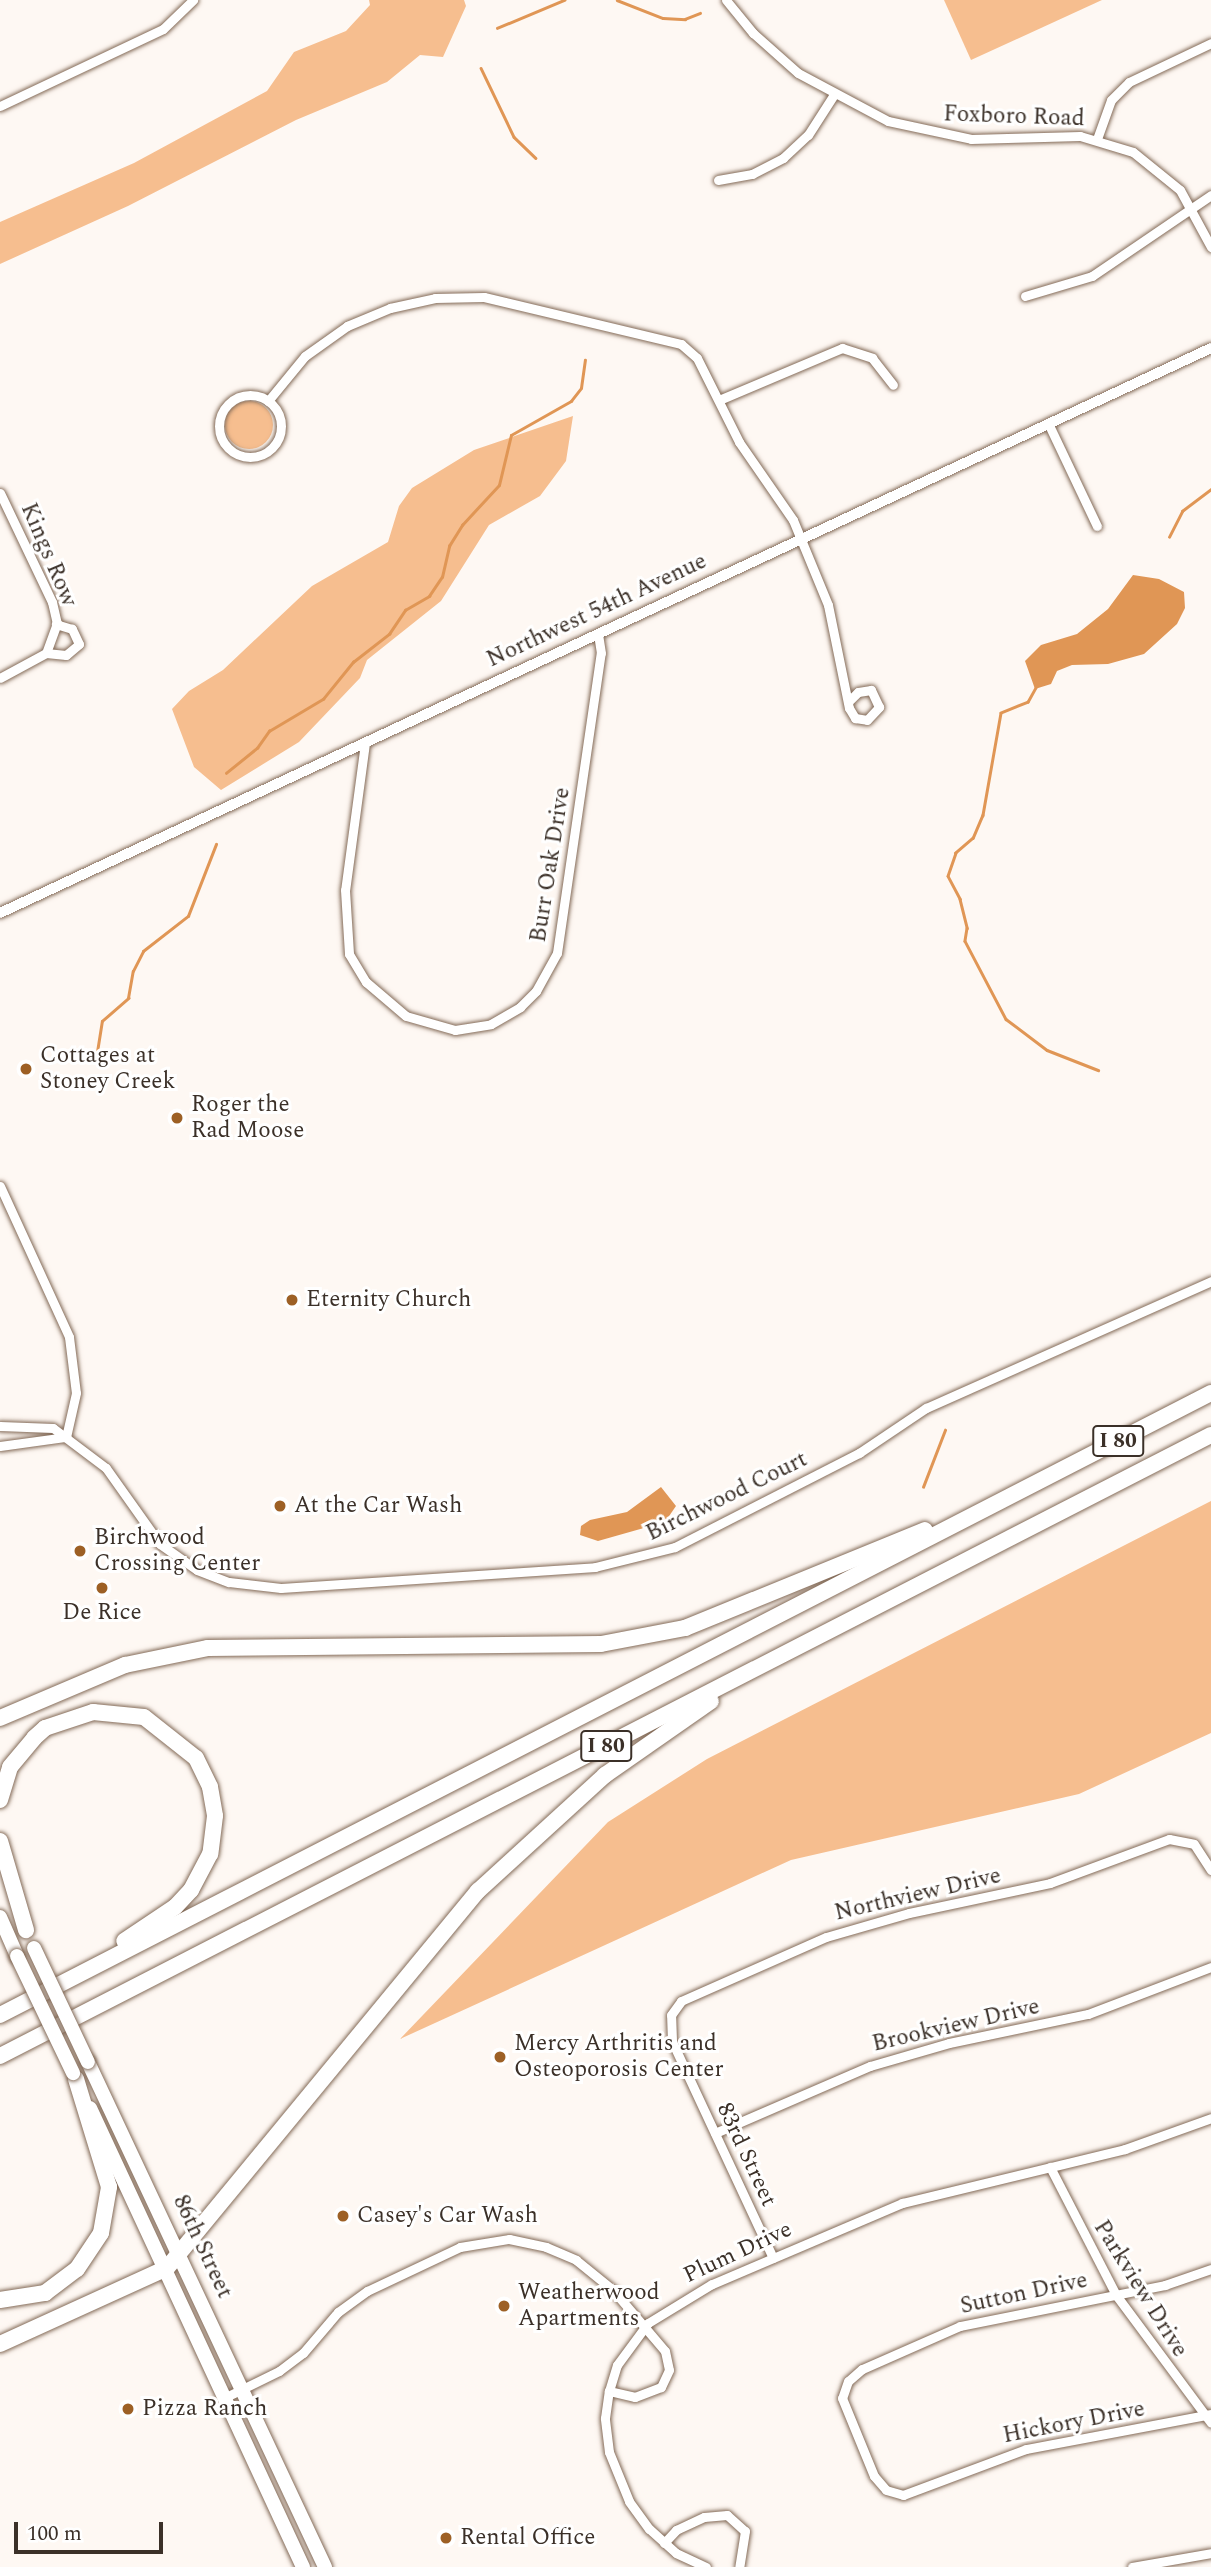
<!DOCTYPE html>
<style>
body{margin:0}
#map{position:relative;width:1211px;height:2567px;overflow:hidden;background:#fef8f3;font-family:Spectral,serif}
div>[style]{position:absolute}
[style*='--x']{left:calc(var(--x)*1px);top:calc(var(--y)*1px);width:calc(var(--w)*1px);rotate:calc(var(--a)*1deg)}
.green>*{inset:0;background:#f6be8f}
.round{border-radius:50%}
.water>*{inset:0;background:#e09655}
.stream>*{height:2.5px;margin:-1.25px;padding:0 1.25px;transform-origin:1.25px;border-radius:1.25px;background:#e09655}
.roads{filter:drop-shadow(0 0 2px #836a57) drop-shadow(0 0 2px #836a57)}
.minor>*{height:9px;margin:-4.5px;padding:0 4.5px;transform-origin:4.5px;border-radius:4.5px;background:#fff}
.minor>.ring{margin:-4.5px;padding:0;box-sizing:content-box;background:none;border:9px solid #fff;border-radius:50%}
.tertiary>*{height:10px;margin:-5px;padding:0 5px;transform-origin:5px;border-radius:5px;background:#fff}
.primary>*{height:14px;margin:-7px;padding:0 7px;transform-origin:7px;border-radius:7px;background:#fff}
.motorway>*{height:16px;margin:-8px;padding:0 8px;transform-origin:8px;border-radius:8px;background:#fff}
.bridges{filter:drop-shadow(0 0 2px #836a57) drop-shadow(0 0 2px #836a57)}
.primary-bridge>*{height:14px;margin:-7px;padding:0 7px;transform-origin:7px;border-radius:7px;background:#fff}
.dots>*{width:19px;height:19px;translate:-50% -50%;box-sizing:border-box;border:4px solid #fff;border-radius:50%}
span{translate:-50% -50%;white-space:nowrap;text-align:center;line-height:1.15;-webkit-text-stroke:6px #fff;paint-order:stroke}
.shield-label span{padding:2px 5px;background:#fff;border:2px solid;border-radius:5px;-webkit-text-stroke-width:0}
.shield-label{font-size:21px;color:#3b3028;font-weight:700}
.street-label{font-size:23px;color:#3b3028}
.poi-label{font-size:23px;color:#3b3028}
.left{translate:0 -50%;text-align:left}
.scale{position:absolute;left:14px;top:2522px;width:149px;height:32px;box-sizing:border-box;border:4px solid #3b3028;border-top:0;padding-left:9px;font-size:21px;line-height:24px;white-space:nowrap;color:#3b3028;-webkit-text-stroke:5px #fff;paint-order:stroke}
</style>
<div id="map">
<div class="green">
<div style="clip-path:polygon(369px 0,464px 0,466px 6px,443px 57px,420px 55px,387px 82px,296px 120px,128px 206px,0 264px,0 222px,134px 163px,267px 91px,294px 52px,346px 31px,370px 5px)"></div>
<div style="clip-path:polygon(944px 0,1102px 0,971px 60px)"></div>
<div class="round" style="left:225px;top:401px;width:48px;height:48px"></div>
<div style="clip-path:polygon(573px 416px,566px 461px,540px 496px,489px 525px,441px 601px,367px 660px,360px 678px,299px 742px,221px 790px,194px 767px,172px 709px,189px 691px,223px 670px,312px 586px,388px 542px,399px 506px,412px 488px,474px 450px)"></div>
<div style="clip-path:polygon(1211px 1501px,1211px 1733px,1079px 1794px,791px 1860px,400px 2039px,608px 1822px,707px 1759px)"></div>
</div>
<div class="water">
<div style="clip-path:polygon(1133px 575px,1159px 579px,1184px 592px,1185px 608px,1177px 624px,1144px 654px,1108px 664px,1072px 665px,1057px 671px,1051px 684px,1035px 689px,1025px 661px,1041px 645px,1077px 634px,1108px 609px)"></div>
<div style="clip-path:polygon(661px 1487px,676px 1506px,665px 1522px,598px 1541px,580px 1535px,581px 1526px,590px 1520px,627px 1512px)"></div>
</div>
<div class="stream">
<div style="--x:617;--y:0;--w:49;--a:21.4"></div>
<div style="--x:663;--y:18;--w:22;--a:3"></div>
<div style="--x:685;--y:19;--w:16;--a:-22"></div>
<div style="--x:497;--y:28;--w:73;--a:-22.7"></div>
<div style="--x:481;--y:68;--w:76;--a:64.4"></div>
<div style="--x:514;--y:137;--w:30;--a:44"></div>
<div style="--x:1169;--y:537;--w:29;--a:-63"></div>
<div style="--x:1182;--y:511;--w:36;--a:-37"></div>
<div style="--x:1037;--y:686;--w:18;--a:119"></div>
<div style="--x:1028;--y:702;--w:29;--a:158"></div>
<div style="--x:1001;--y:713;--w:104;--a:100"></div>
<div style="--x:983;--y:815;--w:25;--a:113"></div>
<div style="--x:973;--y:838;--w:23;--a:139"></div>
<div style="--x:956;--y:853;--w:24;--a:109"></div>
<div style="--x:948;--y:876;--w:26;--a:62"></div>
<div style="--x:960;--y:899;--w:30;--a:76"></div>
<div style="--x:967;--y:928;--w:13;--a:99"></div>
<div style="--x:965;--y:941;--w:88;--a:62.3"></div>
<div style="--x:1006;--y:1019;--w:51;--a:37.1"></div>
<div style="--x:1047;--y:1050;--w:55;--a:21.4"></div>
<div style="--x:226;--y:773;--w:40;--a:-39"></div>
<div style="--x:257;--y:748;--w:21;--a:-55"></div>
<div style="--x:269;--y:731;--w:63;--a:-30.7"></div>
<div style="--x:323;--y:699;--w:48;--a:-51"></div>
<div style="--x:353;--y:662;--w:46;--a:-37.9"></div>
<div style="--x:389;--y:634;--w:29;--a:-56"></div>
<div style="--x:405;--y:610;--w:28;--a:-30"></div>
<div style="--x:429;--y:596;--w:23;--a:-56"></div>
<div style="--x:442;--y:577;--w:32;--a:-77"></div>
<div style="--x:449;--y:546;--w:25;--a:-58"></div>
<div style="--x:462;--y:525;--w:54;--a:-47.2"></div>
<div style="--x:499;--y:485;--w:51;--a:-76.5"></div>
<div style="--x:511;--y:435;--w:69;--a:-29.5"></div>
<div style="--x:571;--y:401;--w:16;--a:-52"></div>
<div style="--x:581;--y:388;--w:28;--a:-82"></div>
<div style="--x:97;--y:1052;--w:31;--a:-81"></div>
<div style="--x:102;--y:1021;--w:35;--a:-41"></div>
<div style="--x:128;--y:998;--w:27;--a:-80"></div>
<div style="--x:133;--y:971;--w:22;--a:-63"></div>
<div style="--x:143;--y:951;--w:57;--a:-37.9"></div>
<div style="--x:188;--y:916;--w:77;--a:-68.7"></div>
<div style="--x:923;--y:1487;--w:61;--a:-68.9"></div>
</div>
<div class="roads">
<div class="minor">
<div style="--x:726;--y:0;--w:43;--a:50.7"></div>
<div style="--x:753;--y:33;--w:60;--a:41.6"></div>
<div style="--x:798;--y:73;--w:102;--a:28.1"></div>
<div style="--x:888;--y:121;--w:85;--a:12.2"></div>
<div style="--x:971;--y:139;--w:109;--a:-1.6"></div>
<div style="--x:1080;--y:136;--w:55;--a:16.8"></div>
<div style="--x:1133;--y:152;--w:60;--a:39"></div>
<div style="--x:1180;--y:190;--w:65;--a:61.5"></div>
<div style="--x:0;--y:106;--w:180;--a:-25.3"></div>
<div style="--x:163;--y:29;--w:42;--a:-44"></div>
<div style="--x:1097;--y:139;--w:41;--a:-70.3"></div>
<div style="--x:1111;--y:100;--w:25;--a:-45"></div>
<div style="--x:1129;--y:82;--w:91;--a:-25.4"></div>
<div style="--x:718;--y:180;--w:35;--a:-10"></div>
<div style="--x:752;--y:174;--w:35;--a:-27"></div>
<div style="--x:783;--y:158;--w:34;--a:-43"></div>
<div style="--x:808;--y:135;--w:46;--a:-57.3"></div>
<div style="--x:1025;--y:296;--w:70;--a:-16.6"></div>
<div style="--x:1092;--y:276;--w:144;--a:-34.2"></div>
<div class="ring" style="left:219px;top:395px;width:53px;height:53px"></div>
<div style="--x:719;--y:400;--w:134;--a:-22.9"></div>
<div style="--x:842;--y:348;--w:32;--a:18"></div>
<div style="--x:872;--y:358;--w:34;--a:52"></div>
<div style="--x:268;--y:401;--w:58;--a:-50.6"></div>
<div style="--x:305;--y:356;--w:52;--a:-35.5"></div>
<div style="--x:347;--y:326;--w:47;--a:-22.7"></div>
<div style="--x:390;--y:308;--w:46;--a:-12.5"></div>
<div style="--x:435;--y:298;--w:49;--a:-1.2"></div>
<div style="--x:484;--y:297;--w:203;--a:13.4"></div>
<div style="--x:681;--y:344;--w:21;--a:41"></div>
<div style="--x:697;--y:358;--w:94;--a:63.4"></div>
<div style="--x:739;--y:442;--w:95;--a:55.3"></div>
<div style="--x:793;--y:520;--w:92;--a:67.6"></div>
<div style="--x:828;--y:605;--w:105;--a:78.5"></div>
<div style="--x:849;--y:708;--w:12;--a:59"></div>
<div style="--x:855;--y:718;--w:12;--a:9"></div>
<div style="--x:867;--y:720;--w:18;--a:-47"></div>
<div style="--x:879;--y:707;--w:19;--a:-115"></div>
<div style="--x:871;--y:690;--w:13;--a:171"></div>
<div style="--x:858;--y:692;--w:14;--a:135"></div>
<div style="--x:1048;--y:423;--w:114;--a:64.6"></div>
<div style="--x:0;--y:493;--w:121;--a:64.5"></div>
<div style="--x:52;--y:602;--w:22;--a:77"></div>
<div style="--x:57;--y:623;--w:32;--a:110"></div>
<div style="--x:46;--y:653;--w:52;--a:151.5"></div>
<div style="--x:46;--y:653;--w:20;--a:6"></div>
<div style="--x:66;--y:655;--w:17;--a:-40"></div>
<div style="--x:79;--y:644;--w:17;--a:-115"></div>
<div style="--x:72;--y:629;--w:17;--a:-163"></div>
<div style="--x:365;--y:743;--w:148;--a:97.7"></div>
<div style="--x:345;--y:890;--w:64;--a:86.4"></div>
<div style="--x:349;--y:954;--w:33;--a:59"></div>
<div style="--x:366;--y:982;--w:52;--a:40.4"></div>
<div style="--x:406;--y:1016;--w:51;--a:15.9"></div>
<div style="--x:455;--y:1030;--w:36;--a:-9"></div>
<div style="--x:491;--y:1024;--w:34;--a:-30"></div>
<div style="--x:520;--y:1007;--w:23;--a:-45"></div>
<div style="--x:536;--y:991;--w:43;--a:-61.1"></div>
<div style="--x:557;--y:953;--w:303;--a:-81.7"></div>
<div style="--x:601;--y:653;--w:20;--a:-99"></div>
<div style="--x:0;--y:1186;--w:166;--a:65.4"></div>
<div style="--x:69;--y:1337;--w:56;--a:82.9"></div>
<div style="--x:76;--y:1393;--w:45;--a:102.8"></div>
<div style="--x:0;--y:1426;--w:53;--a:2.2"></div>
<div style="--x:53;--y:1428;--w:66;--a:37"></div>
<div style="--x:106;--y:1468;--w:93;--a:54.6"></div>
<div style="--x:160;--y:1544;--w:45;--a:35.1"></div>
<div style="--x:197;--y:1570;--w:34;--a:21"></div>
<div style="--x:229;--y:1582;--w:52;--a:6.6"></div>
<div style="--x:281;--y:1588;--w:315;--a:-3.8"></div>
<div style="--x:595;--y:1567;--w:82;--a:-14"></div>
<div style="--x:675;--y:1547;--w:207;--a:-27.1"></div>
<div style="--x:859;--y:1453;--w:81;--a:-33.9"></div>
<div style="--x:926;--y:1408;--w:312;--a:-24"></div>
<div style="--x:0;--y:1446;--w:67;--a:-7.8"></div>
<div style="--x:715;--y:2133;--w:169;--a:-23.4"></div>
<div style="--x:870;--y:2066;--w:82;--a:-16.2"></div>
<div style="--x:949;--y:2043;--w:142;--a:-11.8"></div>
<div style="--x:1088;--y:2014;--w:132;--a:-20.9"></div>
<div style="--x:1050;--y:2167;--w:144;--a:62.7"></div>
<div style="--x:1116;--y:2295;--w:159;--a:53.4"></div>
<div style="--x:773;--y:2258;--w:239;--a:-115"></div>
<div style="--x:672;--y:2041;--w:26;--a:-92"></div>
<div style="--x:671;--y:2015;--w:17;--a:-54"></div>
<div style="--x:681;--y:2001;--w:158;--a:-23.8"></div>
<div style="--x:826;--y:1937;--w:86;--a:-16.1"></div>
<div style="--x:909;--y:1913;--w:144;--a:-12"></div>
<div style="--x:1050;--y:1883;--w:127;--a:-20.3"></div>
<div style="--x:1169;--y:1839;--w:25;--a:11"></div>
<div style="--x:1194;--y:1844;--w:31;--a:57"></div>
<div style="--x:1211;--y:2269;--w:49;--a:160.8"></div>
<div style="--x:1165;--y:2285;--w:209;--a:168.7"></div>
<div style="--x:960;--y:2326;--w:107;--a:156.3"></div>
<div style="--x:862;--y:2369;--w:18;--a:139"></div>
<div style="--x:848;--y:2381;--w:18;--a:109"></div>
<div style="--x:842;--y:2398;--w:84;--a:67.7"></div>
<div style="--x:874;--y:2476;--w:18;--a:49"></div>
<div style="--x:886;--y:2490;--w:18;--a:16"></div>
<div style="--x:903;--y:2495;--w:131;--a:-20.5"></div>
<div style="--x:1026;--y:2449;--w:188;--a:-10.7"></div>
<div style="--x:226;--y:2397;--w:59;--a:-26.1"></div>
<div style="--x:279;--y:2371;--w:30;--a:-37"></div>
<div style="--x:303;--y:2353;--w:54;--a:-49.5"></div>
<div style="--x:338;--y:2312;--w:36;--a:-36"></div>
<div style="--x:367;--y:2291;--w:103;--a:-25.3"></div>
<div style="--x:460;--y:2247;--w:50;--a:-9.3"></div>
<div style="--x:509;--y:2239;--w:38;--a:12"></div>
<div style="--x:546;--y:2247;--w:33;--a:23"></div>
<div style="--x:576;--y:2260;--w:48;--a:39"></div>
<div style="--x:613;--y:2290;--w:80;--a:49.6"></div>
<div style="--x:665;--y:2351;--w:19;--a:78"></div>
<div style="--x:669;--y:2370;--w:19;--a:115"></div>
<div style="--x:661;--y:2387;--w:28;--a:159"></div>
<div style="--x:635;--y:2397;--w:27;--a:-167"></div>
<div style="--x:664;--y:2543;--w:18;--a:-47"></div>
<div style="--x:676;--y:2530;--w:31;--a:-25"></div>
<div style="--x:704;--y:2517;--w:23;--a:-5"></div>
<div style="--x:727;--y:2515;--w:24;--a:42"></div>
<div style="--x:745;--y:2531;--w:36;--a:99"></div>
<div style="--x:706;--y:2567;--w:33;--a:-155"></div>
<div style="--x:676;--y:2553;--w:36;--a:-138"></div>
<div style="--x:649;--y:2529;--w:34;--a:-126"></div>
<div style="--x:629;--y:2501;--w:53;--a:-112.2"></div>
<div style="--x:609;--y:2452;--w:34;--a:-97"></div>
<div style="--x:605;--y:2418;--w:27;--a:-82"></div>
<div style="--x:609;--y:2391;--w:27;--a:-73"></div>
<div style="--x:617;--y:2365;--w:52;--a:-53.6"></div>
<div style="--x:648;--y:2323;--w:75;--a:-31.4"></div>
<div style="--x:712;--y:2284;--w:207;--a:-23.1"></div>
<div style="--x:902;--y:2203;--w:229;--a:-13.6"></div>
<div style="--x:1125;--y:2149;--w:91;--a:-19.8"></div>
<div style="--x:1132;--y:2567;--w:80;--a:-10"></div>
</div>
<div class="tertiary">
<div style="--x:0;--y:913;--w:1336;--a:-25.01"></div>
</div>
<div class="primary">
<div style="--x:0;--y:1917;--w:43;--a:66.4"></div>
<div style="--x:88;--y:2062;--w:558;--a:64.86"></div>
<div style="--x:90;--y:2108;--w:506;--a:65.11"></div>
</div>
<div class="motorway">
<div style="--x:0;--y:1718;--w:136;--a:-23"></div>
<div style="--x:125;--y:1665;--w:85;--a:-11.6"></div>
<div style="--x:208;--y:1648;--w:393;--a:-0.6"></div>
<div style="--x:601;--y:1644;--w:86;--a:-10.8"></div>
<div style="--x:685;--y:1628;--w:259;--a:-22.2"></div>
<div style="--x:0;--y:1800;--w:34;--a:-73"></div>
<div style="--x:10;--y:1767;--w:38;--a:-50"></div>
<div style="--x:34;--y:1738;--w:15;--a:-42"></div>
<div style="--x:45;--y:1728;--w:51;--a:-18.4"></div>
<div style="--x:93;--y:1712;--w:51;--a:5.6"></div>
<div style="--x:144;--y:1717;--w:66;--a:38.3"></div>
<div style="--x:196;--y:1758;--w:32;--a:64"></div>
<div style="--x:210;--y:1787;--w:29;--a:80"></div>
<div style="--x:215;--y:1816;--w:38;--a:97"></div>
<div style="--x:210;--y:1854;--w:41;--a:117.8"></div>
<div style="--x:191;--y:1890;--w:23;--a:133"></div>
<div style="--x:175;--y:1907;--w:61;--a:146.3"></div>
<div style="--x:0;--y:1841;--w:93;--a:73.7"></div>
<div style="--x:0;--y:2015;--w:1361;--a:-27.19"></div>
<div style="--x:0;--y:2056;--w:1361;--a:-27.15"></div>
<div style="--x:0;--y:2300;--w:46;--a:-8.8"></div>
<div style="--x:45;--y:2293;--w:40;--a:-37"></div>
<div style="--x:77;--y:2269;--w:43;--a:-56.3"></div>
<div style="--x:101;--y:2233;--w:47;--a:-80.1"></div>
<div style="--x:109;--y:2187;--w:113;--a:-107"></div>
<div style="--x:0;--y:2344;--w:183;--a:-24.5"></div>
<div style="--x:167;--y:2268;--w:489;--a:-50.5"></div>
<div style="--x:478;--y:1891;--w:172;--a:-42.4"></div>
<div style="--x:605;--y:1775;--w:129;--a:-34.9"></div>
</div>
</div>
<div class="bridges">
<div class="primary-bridge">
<div style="--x:34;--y:1948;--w:126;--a:64.7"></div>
<div style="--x:17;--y:1956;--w:130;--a:64.4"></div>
</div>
</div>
<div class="dots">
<div style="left:26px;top:1069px;background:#9d6025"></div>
<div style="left:177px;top:1118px;background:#9d6025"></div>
<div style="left:292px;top:1300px;background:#9d6025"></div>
<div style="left:280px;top:1506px;background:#9d6025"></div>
<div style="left:80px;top:1551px;background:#9d6025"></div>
<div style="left:102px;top:1588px;background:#9d6025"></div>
<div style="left:500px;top:2057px;background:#9d6025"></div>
<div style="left:343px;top:2216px;background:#9d6025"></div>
<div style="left:504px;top:2306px;background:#9d6025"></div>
<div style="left:128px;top:2409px;background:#9d6025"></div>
<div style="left:446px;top:2538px;background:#9d6025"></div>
</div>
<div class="shield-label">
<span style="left:1118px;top:1441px">I 80</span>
<span style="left:606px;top:1746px">I 80</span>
</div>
<div class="street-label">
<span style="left:1014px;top:117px;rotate:2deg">Foxboro Road</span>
<span style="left:48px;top:555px;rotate:67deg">Kings Row</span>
<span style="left:597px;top:611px;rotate:-25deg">Northwest 54th Avenue</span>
<span style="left:551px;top:865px;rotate:-81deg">Burr Oak Drive</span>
<span style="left:727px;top:1497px;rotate:-26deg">Birchwood Court</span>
<span style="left:918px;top:1895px;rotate:-13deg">Northview Drive</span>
<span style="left:956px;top:2026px;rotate:-13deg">Brookview Drive</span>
<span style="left:746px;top:2155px;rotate:65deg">83rd Street</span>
<span style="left:202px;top:2247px;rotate:65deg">86th Street</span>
<span style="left:738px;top:2253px;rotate:-25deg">Plum Drive</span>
<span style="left:1140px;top:2289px;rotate:58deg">Parkview Drive</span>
<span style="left:1024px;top:2294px;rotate:-12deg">Sutton Drive</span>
<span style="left:1074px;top:2423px;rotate:-11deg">Hickory Drive</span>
</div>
<div class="poi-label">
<span class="left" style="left:40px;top:1069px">Cottages at<br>Stoney Creek</span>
<span class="left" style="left:191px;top:1118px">Roger the<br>Rad Moose</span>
<span class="left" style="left:306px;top:1300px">Eternity Church</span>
<span class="left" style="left:294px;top:1506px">At the Car Wash</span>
<span class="left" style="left:94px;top:1551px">Birchwood<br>Crossing Center</span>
<span style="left:102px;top:1613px">De Rice</span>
<span class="left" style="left:514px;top:2057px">Mercy Arthritis and<br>Osteoporosis Center</span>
<span class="left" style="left:357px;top:2216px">Casey's Car Wash</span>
<span class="left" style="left:518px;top:2306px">Weatherwood<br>Apartments</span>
<span class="left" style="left:142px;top:2409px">Pizza Ranch</span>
<span class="left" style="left:460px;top:2538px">Rental Office</span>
</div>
<div class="scale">100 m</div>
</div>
